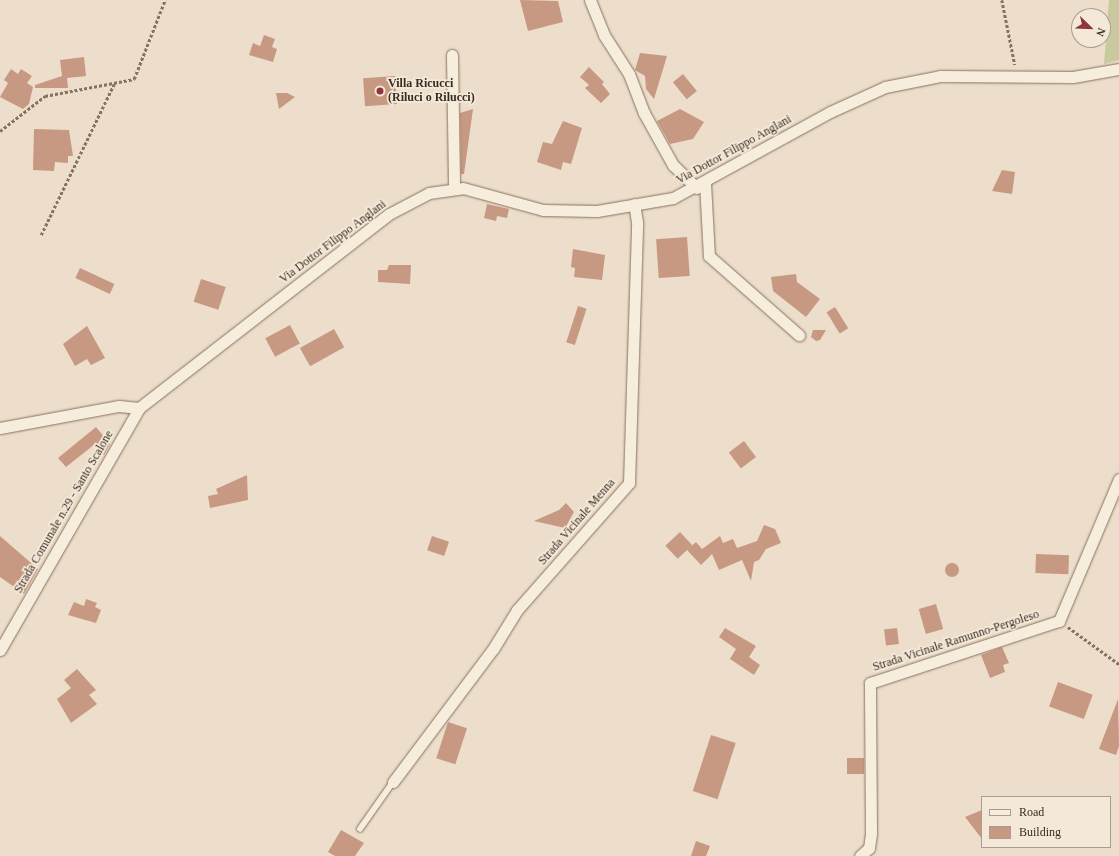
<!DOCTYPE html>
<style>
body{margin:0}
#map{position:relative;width:1119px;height:856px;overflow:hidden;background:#ecdeca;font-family:"Times New Roman",serif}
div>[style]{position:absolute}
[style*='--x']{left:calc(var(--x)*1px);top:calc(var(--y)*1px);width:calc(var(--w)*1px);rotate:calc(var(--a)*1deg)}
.green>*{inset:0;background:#c8c99e}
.building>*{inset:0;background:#c79982;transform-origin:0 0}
.round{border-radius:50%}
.path>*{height:2.5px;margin-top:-1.25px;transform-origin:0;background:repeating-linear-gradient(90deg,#87715f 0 3px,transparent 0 5px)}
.roads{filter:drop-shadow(0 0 1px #87715f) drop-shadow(0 0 1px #87715f)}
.lane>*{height:5.5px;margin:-2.75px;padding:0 2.75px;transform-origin:2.75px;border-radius:2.75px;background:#f7eddc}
.street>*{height:11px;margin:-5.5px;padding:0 5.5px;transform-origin:5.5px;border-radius:5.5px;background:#f7eddc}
.dots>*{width:11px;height:11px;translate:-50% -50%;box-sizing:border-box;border:2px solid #f4e9d9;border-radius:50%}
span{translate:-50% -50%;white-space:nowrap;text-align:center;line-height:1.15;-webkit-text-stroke:3.5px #f4e9d9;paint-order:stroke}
.poi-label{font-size:12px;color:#392b22;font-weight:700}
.left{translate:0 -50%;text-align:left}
.street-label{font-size:12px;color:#392b22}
.legend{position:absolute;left:981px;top:796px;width:130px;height:52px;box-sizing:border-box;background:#f4e9d9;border:1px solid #a99d90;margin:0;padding:5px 7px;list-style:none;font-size:12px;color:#392b22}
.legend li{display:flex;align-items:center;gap:8px;height:20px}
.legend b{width:20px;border:1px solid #a99d90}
.north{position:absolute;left:1071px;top:8px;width:40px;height:40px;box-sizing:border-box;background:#f4e9d9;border:1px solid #a99d90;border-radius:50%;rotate:113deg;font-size:11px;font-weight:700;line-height:16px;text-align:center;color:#392b22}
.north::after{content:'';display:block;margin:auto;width:14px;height:18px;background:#91343d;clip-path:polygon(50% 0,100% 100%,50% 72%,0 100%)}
</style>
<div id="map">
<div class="green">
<div style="clip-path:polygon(1109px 0,1119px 0,1119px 60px,1104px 64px)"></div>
</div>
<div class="building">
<div style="clip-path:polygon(520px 0,558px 1px,563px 22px,528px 31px)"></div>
<div style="clip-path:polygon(264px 35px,275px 39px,272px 47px,277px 49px,273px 62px,249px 55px,253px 43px,260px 46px)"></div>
<div style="clip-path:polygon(640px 53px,667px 56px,654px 99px,646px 89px,645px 76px,635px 70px)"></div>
<div style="clip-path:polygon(84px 57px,86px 76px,67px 78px,68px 88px,35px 88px,35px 85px,62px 76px,60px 60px)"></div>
<div style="clip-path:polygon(589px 67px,604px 82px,602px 84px,610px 94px,601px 103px,585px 88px,589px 85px,580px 77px)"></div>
<div style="clip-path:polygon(11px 69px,18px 74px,21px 69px,32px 76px,27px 83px,33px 87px,29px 104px,23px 109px,0 97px,8px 83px,4px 80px)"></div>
<div style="left:683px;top:74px;width:22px;height:13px;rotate:51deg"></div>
<div style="left:395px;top:76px;width:28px;height:32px;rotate:86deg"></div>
<div style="clip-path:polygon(276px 93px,287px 93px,295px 97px,279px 109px)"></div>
<div style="clip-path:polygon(473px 109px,464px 174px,461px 174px,460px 113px)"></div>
<div style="clip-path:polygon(680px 109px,704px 122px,693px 139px,670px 144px,657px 121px)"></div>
<div style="clip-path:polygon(563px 121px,582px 128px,571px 164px,563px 162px,561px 170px,537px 162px,543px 142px,552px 144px)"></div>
<div style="clip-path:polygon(34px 129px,69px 130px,73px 156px,68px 156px,68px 163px,55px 162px,54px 171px,33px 170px)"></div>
<div style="clip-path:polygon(1002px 170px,1015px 172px,1012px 194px,992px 191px)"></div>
<div style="clip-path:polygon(487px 204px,509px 209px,507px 218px,497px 216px,496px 221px,484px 218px)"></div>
<div style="left:687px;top:237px;width:39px;height:31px;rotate:86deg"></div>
<div style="clip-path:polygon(573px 249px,605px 255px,602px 280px,574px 277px,575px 268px,571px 267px)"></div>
<div style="clip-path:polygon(389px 265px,411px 265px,410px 284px,378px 282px,378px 270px,387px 270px)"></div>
<div style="left:80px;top:268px;width:38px;height:11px;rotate:25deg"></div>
<div style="clip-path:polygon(796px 274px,797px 282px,820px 299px,806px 317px,773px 291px,771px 277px)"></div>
<div style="left:201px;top:279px;width:26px;height:24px;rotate:18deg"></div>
<div style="left:578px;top:306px;width:9px;height:38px;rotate:18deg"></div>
<div style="left:835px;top:307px;width:25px;height:10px;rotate:58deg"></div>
<div style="left:290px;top:325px;width:21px;height:28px;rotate:62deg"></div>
<div style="clip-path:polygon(87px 326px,105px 358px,91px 365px,87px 359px,75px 366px,63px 344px)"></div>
<div style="left:334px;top:329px;width:21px;height:39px;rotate:61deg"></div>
<div style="clip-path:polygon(813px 330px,826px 330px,820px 340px,816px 341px,811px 337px)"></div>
<div style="clip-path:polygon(96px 427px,110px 444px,104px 455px,95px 444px,66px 467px,58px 458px)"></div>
<div style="left:744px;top:441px;width:20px;height:19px;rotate:53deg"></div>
<div style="clip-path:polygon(247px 475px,248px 500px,210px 508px,208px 496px,218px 494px,216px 489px)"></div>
<div style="clip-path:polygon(566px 503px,574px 512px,565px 528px,534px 521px,559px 510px)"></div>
<div style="clip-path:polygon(764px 525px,775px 529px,781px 543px,766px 549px,759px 560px,754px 562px,751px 581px,742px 560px,719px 570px,712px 554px,701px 565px,687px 550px,696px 542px,702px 549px,720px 536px,723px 543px,733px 539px,737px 548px,757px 541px)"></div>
<div style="left:680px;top:532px;width:18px;height:20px;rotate:47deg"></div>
<div style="clip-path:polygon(0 536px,38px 569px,24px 594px,0 577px)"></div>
<div style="left:432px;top:536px;width:18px;height:15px;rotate:19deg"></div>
<div style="left:1036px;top:554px;width:33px;height:19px;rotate:2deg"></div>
<div class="round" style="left:945px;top:563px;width:14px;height:14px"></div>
<div style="clip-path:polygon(86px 599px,97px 603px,95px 607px,101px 610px,96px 623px,68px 615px,74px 602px,84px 606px)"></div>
<div style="left:936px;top:604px;width:26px;height:18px;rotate:74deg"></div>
<div style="clip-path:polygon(725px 628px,756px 646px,749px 657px,760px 665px,754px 675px,730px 659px,736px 649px,719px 637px)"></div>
<div style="left:897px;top:628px;width:16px;height:13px;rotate:83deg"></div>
<div style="clip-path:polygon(1002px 647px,1009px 663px,1003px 665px,1005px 672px,990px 678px,981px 655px)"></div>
<div style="clip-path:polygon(77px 669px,96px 690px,89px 695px,97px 704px,71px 723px,57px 699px,71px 688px,64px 680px)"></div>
<div style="left:1058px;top:682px;width:37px;height:26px;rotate:20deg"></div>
<div style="clip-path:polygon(1118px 699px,1119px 746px,1116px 755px,1099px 749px)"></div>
<div style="left:448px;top:722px;width:20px;height:38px;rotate:18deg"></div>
<div style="left:711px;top:735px;width:26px;height:59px;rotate:18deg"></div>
<div style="left:864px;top:758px;width:16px;height:17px;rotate:90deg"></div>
<div style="clip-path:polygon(982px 810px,982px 839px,965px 817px)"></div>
<div style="clip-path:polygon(341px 830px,364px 843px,355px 856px,335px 856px,328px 852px)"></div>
<div style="clip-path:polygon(696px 841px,710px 846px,706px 856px,691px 856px)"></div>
</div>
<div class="path">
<div style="--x:1002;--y:0;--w:66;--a:78.7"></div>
<div style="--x:0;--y:131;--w:57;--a:-37.9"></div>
<div style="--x:45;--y:96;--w:91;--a:-10.8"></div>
<div style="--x:134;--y:79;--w:85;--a:-68.6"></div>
<div style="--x:41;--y:235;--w:168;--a:-64.2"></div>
<div style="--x:1068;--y:627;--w:63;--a:36"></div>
</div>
<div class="roads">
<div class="lane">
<div style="--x:360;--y:829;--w:57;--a:-54.9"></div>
</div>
<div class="street">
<div style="--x:590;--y:0;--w:38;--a:68"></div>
<div style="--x:604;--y:35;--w:46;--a:57.3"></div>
<div style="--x:629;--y:74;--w:42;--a:69"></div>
<div style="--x:644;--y:113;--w:60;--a:60.9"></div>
<div style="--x:673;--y:165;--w:33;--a:44"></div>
<div style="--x:452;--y:55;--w:134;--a:89.1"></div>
<div style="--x:705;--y:183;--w:73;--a:86.9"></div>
<div style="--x:709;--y:256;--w:120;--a:41.3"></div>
<div style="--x:0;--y:428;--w:121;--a:-10.5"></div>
<div style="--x:119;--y:406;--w:20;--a:6"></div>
<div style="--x:0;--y:650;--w:279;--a:-60.1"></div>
<div style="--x:139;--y:408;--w:316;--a:-37.8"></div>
<div style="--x:389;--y:214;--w:45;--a:-27.7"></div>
<div style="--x:429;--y:193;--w:34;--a:-8"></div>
<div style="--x:463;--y:188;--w:83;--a:15.4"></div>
<div style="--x:543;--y:210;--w:54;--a:1.1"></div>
<div style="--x:597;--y:211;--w:77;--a:-9.7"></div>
<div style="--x:673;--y:198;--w:179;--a:-28.7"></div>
<div style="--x:830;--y:112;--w:60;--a:-24.4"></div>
<div style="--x:885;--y:87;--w:56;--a:-11.3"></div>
<div style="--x:940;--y:76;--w:133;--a:0.4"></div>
<div style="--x:1073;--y:77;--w:47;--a:-9.9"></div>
<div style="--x:393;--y:782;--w:166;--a:-53.1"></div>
<div style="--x:493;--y:649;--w:46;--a:-58.4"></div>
<div style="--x:517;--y:610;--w:169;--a:-48.6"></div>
<div style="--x:629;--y:483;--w:261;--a:-88.2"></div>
<div style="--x:637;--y:222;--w:18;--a:-99"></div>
<div style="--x:860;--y:856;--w:12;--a:-42"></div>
<div style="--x:869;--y:848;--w:15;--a:-82"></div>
<div style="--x:871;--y:833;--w:150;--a:-90.4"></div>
<div style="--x:870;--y:683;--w:199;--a:-18.2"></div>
<div style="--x:1059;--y:621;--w:154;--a:-67.1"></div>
</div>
</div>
<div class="dots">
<div style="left:380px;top:91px;background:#91343d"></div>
</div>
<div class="poi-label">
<span class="left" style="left:388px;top:91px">Villa Ricucci<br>(Riluci o Rilucci)</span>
</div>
<div class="street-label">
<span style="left:734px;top:150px;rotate:-29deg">Via Dottor Filippo Anglani</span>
<span style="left:333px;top:242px;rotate:-37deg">Via Dottor Filippo Anglani</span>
<span style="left:64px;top:512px;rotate:-60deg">Strada Comunale n.29 - Santo Scalone</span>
<span style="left:577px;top:522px;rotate:-49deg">Strada Vicinale Menna</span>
<span style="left:956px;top:641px;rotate:-18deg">Strada Vicinale Ramunno-Pergoleso</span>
</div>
<ul class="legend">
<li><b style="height:5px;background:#f7eddc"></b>Road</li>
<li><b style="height:11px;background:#c79982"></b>Building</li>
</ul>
<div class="north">N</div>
</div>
